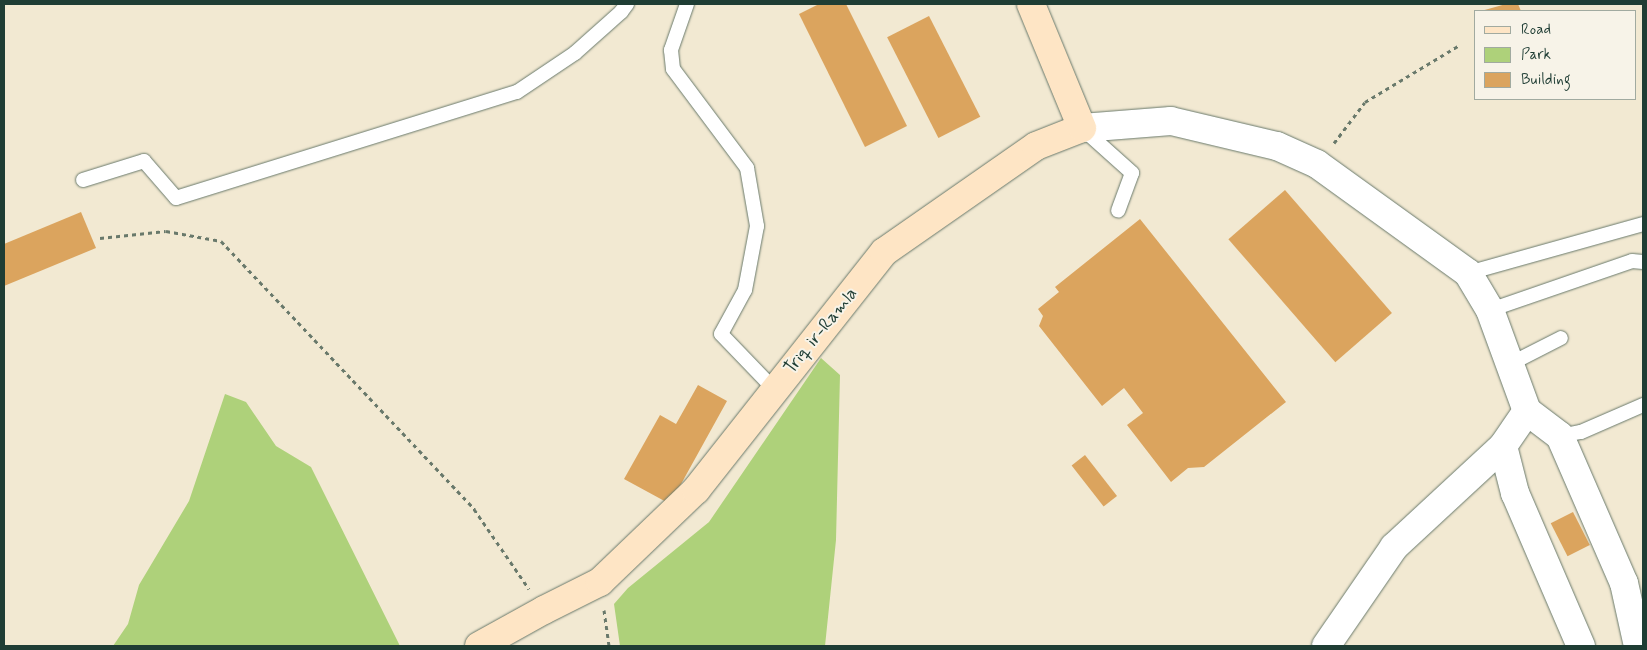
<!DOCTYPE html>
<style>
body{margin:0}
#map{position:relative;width:1647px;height:650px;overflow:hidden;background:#f2e9d2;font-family:Mynerve,sans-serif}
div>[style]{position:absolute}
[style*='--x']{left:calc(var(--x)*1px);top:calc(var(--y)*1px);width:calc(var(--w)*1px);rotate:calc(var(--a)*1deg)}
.green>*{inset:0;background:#aed17a}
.building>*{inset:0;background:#dba45e;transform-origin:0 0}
.path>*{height:3px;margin-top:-1.5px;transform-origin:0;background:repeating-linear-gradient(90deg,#69796b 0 4px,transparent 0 8px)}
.roads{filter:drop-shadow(0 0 1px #69796b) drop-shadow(0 0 1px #69796b)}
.service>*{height:14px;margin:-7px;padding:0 7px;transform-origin:7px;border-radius:7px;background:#fff}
.minor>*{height:28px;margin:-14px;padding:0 14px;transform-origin:14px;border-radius:14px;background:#fff}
.secondary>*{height:28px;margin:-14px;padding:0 14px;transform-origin:14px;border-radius:14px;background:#fee5c5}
span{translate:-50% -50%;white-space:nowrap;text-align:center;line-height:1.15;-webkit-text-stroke:4px #f7f3e8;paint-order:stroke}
.street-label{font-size:18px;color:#1f3d34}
.frame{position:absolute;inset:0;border:5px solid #1f3d34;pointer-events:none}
.legend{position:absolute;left:1474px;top:10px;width:162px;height:90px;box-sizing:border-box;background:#f7f3e8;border:1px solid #a1aaa0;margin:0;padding:6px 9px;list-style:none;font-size:15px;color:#1f3d34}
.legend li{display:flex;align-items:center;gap:10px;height:25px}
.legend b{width:25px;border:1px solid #a1aaa0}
</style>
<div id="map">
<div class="green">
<div style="clip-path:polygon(821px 358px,840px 375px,836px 540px,825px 646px,620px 646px,614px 604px,628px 588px,709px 522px)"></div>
<div style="clip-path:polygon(225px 394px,246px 402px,276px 446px,311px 467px,400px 646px,113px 646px,128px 624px,139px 585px,189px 501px)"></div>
</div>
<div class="building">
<div style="clip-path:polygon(819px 4px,846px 4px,907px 126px,865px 147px,799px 14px)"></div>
<div style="clip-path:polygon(1506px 4px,1518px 4px,1521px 11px,1481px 11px)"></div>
<div style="left:929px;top:16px;width:113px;height:47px;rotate:63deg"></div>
<div style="left:1285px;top:190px;width:163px;height:75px;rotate:49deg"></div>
<div style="clip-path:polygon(81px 212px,96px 248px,4px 286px,4px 244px)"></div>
<div style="clip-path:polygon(1140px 219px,1286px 402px,1204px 467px,1188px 468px,1171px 482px,1127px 425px,1143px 413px,1124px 388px,1102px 406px,1039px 326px,1043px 316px,1038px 309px,1059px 292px,1055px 287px)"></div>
<div style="clip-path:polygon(698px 385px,727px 401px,670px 504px,624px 479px,660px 415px,676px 424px)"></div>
<div style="left:1085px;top:455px;width:52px;height:17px;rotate:52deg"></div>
<div style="left:1573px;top:512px;width:37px;height:25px;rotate:63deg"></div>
</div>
<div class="path">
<div style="--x:1334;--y:143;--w:51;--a:-52.9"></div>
<div style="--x:1365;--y:102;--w:109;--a:-31.1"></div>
<div style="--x:100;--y:238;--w:66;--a:-6.1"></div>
<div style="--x:166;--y:231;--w:56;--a:10.3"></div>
<div style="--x:221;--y:241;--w:369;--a:46.6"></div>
<div style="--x:474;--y:509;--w:97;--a:55.5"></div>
<div style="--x:604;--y:610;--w:36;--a:82"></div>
</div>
<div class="roads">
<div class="service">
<div style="--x:687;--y:4;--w:49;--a:109.2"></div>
<div style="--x:671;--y:50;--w:19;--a:84"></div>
<div style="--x:673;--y:69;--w:124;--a:53.2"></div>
<div style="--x:747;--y:168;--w:59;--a:80.2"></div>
<div style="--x:757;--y:226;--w:65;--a:100.6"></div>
<div style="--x:745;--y:290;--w:50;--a:118.6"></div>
<div style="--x:721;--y:334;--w:76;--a:46.1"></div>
<div style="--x:1083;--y:129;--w:66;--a:41.9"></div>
<div style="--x:1132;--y:173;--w:40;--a:110.2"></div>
<div style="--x:83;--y:180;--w:64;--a:-17.3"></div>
<div style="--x:144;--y:161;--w:49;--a:49.1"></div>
<div style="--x:176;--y:198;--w:357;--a:-17.3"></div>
<div style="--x:517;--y:92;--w:70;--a:-33.9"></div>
<div style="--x:575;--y:53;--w:62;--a:-41.7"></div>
<div style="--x:621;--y:12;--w:10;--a:-53"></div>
<div style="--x:1468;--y:273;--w:182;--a:-15.6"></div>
<div style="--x:1490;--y:310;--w:150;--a:-19"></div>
<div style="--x:1632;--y:261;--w:11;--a:5"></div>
<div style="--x:1510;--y:364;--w:57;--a:-27"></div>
<div style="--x:1560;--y:436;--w:21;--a:-11"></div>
<div style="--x:1581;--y:432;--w:68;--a:-23.5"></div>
</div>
<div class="minor">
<div style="--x:1082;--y:128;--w:89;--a:-4.5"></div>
<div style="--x:1171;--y:121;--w:109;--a:13.3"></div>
<div style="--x:1277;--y:146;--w:44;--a:24.2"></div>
<div style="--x:1317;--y:164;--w:186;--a:35.8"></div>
<div style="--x:1468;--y:273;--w:43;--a:59.3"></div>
<div style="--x:1490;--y:310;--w:108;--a:69.9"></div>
<div style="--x:1527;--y:411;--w:41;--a:37.1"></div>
<div style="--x:1560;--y:436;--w:160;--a:66.5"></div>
<div style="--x:1624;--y:583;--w:65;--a:77.5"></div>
<div style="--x:1527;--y:411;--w:42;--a:124.4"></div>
<div style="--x:1503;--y:446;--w:49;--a:75.7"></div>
<div style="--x:1515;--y:493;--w:167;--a:66.7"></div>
<div style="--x:1326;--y:646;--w:120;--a:-55.5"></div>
<div style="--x:1394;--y:547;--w:149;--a:-42.8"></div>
</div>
<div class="secondary">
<div style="--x:479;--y:646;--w:74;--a:-29"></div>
<div style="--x:544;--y:610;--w:63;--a:-26.6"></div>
<div style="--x:600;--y:582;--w:133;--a:-43.8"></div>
<div style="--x:696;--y:490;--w:303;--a:-51.7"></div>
<div style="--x:884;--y:252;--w:185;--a:-34.9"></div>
<div style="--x:1036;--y:146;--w:49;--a:-21.4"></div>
<div style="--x:1082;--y:128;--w:134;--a:-112.4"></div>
</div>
</div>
<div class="street-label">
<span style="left:821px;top:331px;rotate:-51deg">Triq ir-Ramla</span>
</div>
<div class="frame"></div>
<ul class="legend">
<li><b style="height:6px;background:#fee5c5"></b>Road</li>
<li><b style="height:14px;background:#aed17a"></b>Park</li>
<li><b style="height:14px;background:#dba45e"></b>Building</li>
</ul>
</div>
